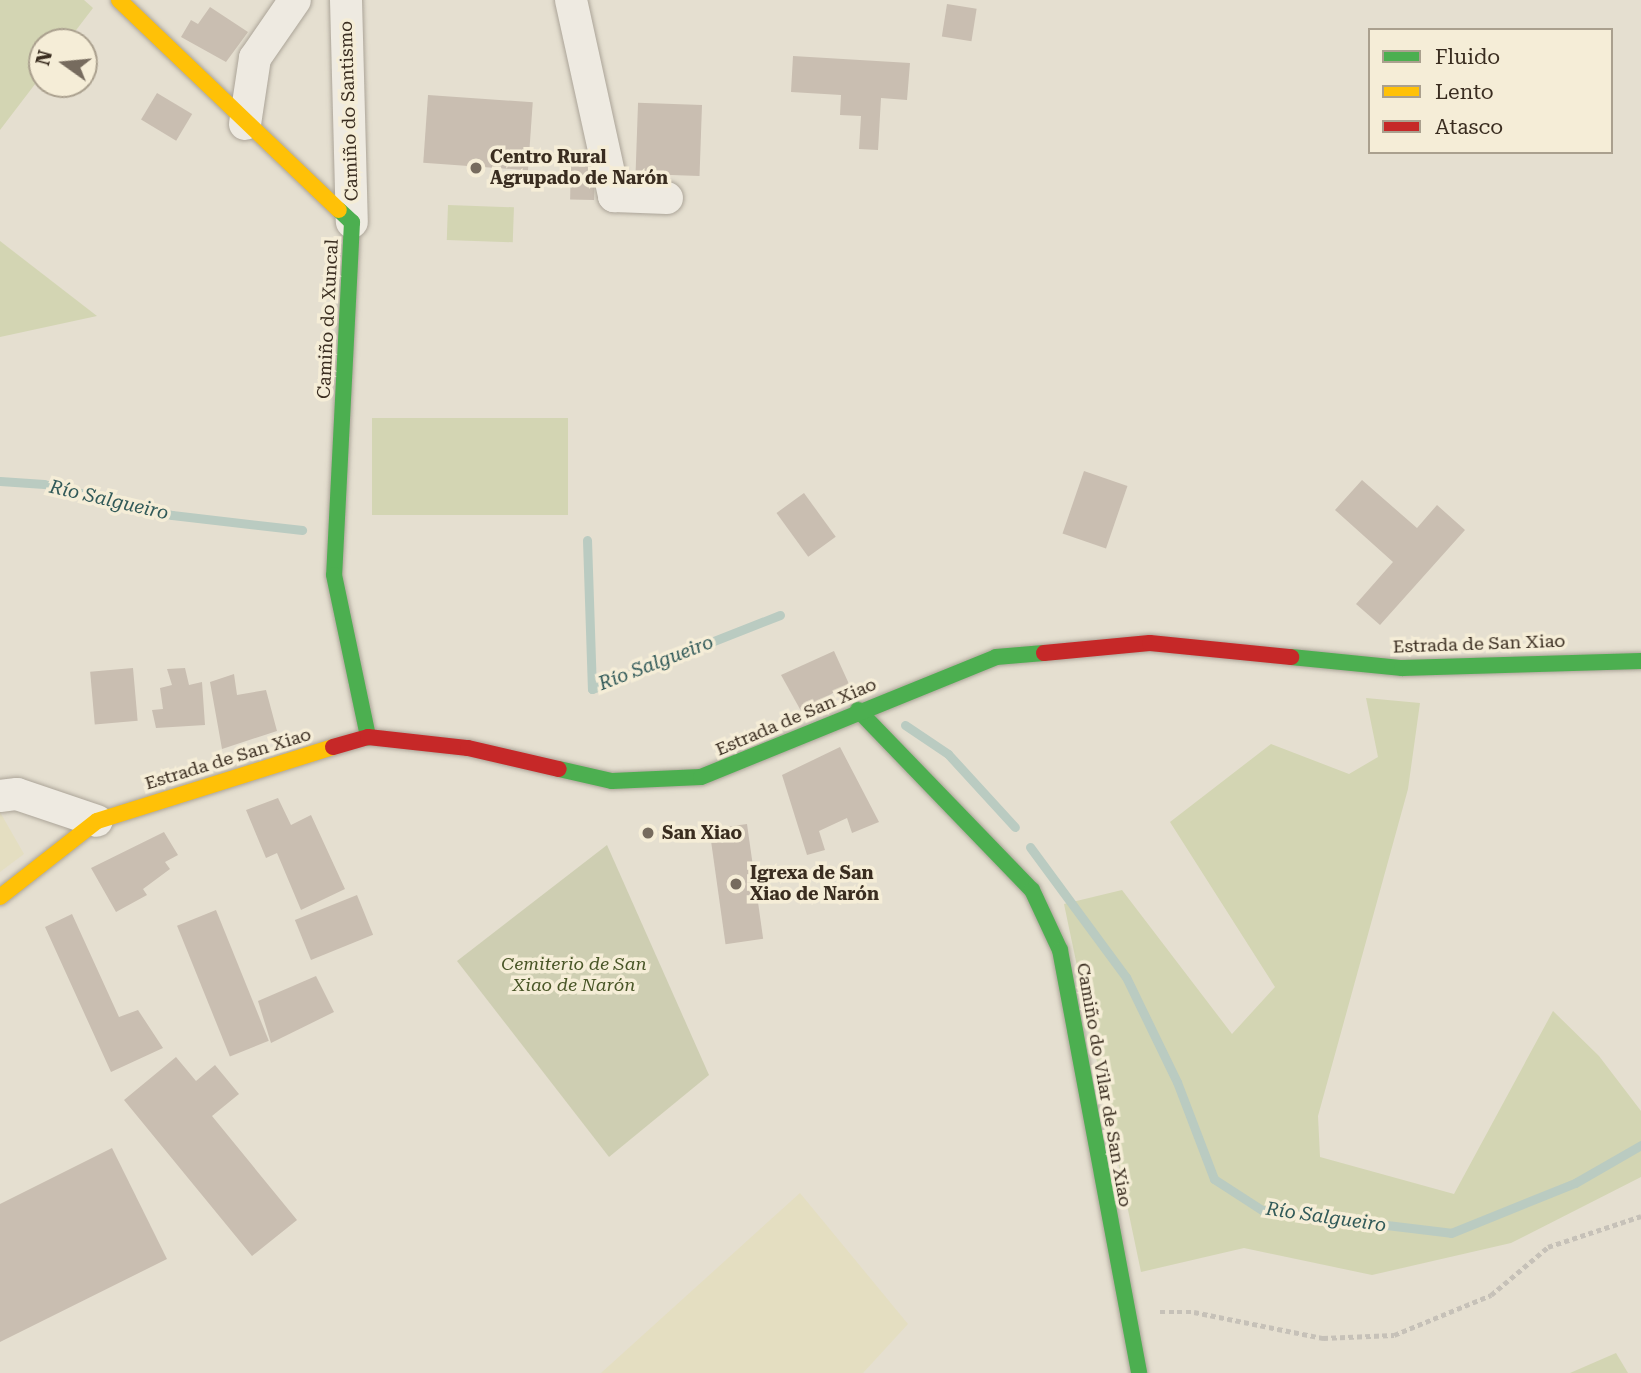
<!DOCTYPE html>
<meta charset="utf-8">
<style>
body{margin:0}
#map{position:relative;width:1641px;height:1373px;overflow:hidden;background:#e5dfd0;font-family:"Roboto Serif",serif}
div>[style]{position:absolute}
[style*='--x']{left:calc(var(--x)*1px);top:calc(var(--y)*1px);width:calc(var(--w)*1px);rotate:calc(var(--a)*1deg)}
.farmland>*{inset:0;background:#e4dec1}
.green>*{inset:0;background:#d3d5b3;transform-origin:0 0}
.cemetery>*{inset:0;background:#ceceb2}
.stream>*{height:9px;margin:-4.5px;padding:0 4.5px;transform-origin:4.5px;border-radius:4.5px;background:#bacbc1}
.building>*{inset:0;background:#c9beb1;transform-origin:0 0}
.path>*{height:4.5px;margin-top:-2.25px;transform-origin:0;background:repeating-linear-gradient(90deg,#c6c1b8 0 5px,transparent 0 8.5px)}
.roads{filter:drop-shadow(0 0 2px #aba498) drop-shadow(0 0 2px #aba498)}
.street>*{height:32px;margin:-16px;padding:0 16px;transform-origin:16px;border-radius:16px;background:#eeeae1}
.fast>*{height:16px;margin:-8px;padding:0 8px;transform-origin:8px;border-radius:8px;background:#4caf50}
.slow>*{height:16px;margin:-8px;padding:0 8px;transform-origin:8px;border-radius:8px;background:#ffc107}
.jam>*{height:16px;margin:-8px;padding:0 8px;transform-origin:8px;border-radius:8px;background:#c62828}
.dots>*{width:19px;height:19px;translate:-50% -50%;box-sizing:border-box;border:4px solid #f5edd7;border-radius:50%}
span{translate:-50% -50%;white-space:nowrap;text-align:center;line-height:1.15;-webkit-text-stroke:7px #f5edd7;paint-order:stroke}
.street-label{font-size:18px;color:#3a2d20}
.poi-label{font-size:18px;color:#3a2d20;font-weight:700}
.left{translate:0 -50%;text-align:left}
.park-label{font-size:18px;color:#495627;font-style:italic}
.water-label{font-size:19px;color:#305958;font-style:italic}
.legend{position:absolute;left:1368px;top:28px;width:245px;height:126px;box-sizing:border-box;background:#f5edd7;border:2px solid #aaa08e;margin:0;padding:9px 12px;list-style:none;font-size:21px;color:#3a2d20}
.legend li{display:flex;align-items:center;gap:14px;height:35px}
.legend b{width:35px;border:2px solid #aaa08e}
.north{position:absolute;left:28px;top:28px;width:70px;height:70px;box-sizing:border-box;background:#f5edd7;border:2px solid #aaa08e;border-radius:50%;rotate:285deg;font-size:19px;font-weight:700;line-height:28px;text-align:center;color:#3a2d20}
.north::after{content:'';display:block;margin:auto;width:24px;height:32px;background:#766b5e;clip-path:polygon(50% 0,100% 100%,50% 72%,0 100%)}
</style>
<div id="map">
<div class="farmland">
<div style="clip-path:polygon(0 812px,24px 854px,0 872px)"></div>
<div style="clip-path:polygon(800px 1193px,908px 1324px,863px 1373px,601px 1373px)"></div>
</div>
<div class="green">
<div style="clip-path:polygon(0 0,84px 0,93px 8px,67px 42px,42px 42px,42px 75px,0 130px)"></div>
<div style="left:448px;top:205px;width:66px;height:35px;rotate:2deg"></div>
<div style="clip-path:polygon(0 241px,97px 316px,0 337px)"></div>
<div style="left:372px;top:418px;width:196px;height:97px"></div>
<div style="clip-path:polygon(1366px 698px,1420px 703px,1408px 789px,1318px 1116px,1320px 1157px,1454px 1194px,1553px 1011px,1599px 1056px,1641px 1111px,1641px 1177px,1511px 1243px,1372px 1275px,1244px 1248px,1141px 1272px,1064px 904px,1122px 890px,1232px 1034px,1275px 987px,1170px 822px,1271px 744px,1349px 774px,1378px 757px)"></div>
<div style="clip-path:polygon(1616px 1353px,1628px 1373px,1570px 1373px)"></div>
</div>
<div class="cemetery">
<div style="clip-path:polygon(607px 845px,709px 1075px,609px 1157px,457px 961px)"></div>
</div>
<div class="stream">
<div style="--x:0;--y:481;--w:44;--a:3.9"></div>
<div style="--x:44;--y:484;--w:132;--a:13.6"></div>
<div style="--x:172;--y:515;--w:131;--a:6.6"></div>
<div style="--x:587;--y:540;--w:149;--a:88.1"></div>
<div style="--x:592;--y:689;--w:202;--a:-21.5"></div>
<div style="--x:905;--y:725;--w:52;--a:34"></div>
<div style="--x:948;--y:754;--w:99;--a:47.5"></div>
<div style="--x:1030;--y:847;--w:162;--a:53.6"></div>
<div style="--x:1126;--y:977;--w:117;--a:64.1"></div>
<div style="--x:1177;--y:1082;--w:104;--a:69.1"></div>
<div style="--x:1214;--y:1179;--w:57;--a:32.9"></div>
<div style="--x:1262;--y:1210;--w:190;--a:6.9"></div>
<div style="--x:1451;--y:1233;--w:134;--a:-22"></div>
<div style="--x:1575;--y:1183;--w:76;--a:-29.9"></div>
</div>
<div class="building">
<div style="left:947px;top:4px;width:30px;height:33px;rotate:9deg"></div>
<div style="clip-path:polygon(210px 7px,248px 32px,226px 62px,181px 37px,191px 20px,198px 24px)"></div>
<div style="clip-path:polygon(793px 56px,910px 63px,907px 100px,881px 98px,878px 150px,859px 149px,861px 116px,840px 115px,841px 95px,791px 92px)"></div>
<div style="left:157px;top:93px;width:41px;height:31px;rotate:31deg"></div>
<div style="left:428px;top:95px;width:105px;height:68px;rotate:4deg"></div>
<div style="left:702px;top:105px;width:71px;height:64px;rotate:92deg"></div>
<div style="left:595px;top:150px;width:50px;height:24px;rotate:91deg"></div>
<div style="left:1084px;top:471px;width:46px;height:66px;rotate:19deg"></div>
<div style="clip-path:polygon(1362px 480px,1417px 528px,1437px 505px,1465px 530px,1380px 625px,1356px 604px,1393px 562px,1335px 510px)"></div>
<div style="left:804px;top:493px;width:54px;height:34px;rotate:54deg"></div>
<div style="clip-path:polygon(834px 651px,849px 684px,801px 711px,781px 675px)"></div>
<div style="left:133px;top:668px;width:53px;height:43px;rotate:85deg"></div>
<div style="clip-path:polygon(185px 668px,189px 685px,202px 682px,205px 725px,156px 728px,152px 710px,163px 709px,160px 688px,172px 685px,167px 669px)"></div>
<div style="clip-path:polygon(234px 674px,237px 695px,266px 690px,277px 731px,222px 749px,210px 682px)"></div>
<div style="clip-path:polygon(840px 747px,879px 822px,852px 833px,847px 818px,819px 831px,825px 850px,807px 855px,782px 775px)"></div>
<div style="clip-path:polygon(278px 798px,291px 825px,311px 815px,345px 889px,301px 910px,277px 853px,266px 858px,246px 810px)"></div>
<div style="left:747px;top:824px;width:116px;height:38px;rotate:82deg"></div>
<div style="clip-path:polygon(164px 832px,178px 855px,165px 862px,170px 869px,143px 889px,147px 895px,116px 912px,91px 868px)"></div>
<div style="left:357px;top:895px;width:43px;height:67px;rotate:68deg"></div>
<div style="left:216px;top:910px;width:141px;height:42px;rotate:68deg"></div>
<div style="clip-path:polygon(72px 914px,119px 1017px,138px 1010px,163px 1048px,111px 1072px,45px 927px)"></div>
<div style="clip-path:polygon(316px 976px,334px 1012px,271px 1043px,258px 1001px)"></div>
<div style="clip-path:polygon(176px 1057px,196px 1081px,215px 1065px,239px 1094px,212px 1116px,297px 1220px,252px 1256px,124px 1100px)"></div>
<div style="clip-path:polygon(112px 1148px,167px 1259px,0 1342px,0 1204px)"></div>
</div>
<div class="path">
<div style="--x:1160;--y:1312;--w:34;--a:0"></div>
<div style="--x:1194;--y:1312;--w:132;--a:11.4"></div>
<div style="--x:1323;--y:1338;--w:71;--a:-2.4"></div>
<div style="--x:1394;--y:1335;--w:105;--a:-22.4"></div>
<div style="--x:1491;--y:1295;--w:75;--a:-40.1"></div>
<div style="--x:1548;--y:1247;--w:98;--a:-18.4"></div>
</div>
<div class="roads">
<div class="street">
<div style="--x:346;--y:0;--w:222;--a:88.5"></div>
<div style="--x:571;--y:0;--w:201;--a:77.6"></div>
<div style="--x:614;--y:196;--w:53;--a:2.2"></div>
<div style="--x:245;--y:124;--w:67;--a:-81.4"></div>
<div style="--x:255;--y:58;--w:70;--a:-55.4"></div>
<div style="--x:0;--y:796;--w:17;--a:-7"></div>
<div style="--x:17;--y:794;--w:84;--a:18.6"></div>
</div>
<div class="fast">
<div style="--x:339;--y:210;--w:18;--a:43"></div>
<div style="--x:352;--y:222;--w:353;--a:92.9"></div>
<div style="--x:334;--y:575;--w:166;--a:78.1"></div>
<div style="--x:1291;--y:657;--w:112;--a:5.7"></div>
<div style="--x:1402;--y:668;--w:239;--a:-1.7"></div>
<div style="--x:858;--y:710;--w:250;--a:46"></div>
<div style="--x:1032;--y:890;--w:66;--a:65"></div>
<div style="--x:1060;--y:950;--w:430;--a:79.4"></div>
<div style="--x:559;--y:769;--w:54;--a:12.8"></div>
<div style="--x:612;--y:781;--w:89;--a:-2.6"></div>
<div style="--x:701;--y:777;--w:318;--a:-22.1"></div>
<div style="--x:996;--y:657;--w:48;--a:-4.8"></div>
</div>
<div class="slow">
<div style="--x:119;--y:0;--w:304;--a:43.7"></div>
<div style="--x:0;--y:897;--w:123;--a:-38.1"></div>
<div style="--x:97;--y:821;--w:247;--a:-17.4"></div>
</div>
<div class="jam">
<div style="--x:1044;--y:653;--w:106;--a:-5.4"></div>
<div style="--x:1150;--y:643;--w:142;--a:5.7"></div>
<div style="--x:333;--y:747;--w:36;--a:-16"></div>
<div style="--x:368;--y:737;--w:101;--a:6.3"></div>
<div style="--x:468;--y:748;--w:93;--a:13"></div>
</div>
</div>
<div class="dots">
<div style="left:476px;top:168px;background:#766b5e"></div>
<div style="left:648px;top:833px;background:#766b5e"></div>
<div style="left:736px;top:884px;background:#766b5e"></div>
</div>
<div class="street-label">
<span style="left:349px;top:111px;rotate:-92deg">Camiño do Santismo</span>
<span style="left:328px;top:319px;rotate:-87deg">Camiño do Xuncal</span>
<span style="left:1479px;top:644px;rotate:-2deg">Estrada de San Xiao</span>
<span style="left:796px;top:717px;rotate:-23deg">Estrada de San Xiao</span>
<span style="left:228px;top:759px;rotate:-17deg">Estrada de San Xiao</span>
<span style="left:1104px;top:1085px;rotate:80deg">Camiño do Vilar de San Xiao</span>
</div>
<div class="poi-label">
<span class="left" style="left:490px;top:168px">Centro Rural<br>Agrupado de Narón</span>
<span class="left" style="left:662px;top:833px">San Xiao</span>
<span class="left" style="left:750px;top:884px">Igrexa de San<br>Xiao de Narón</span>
</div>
<div class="park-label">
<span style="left:574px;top:975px">Cemiterio de San<br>Xiao de Narón</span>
</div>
<div class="water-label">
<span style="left:109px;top:500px;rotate:13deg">Río Salgueiro</span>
<span style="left:656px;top:663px;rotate:-21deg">Río Salgueiro</span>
<span style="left:1326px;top:1217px;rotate:8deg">Río Salgueiro</span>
</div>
<ul class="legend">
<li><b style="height:9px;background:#4caf50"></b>Fluido</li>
<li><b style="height:9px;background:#ffc107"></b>Lento</li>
<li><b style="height:9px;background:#c62828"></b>Atasco</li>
</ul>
<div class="north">N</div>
</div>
